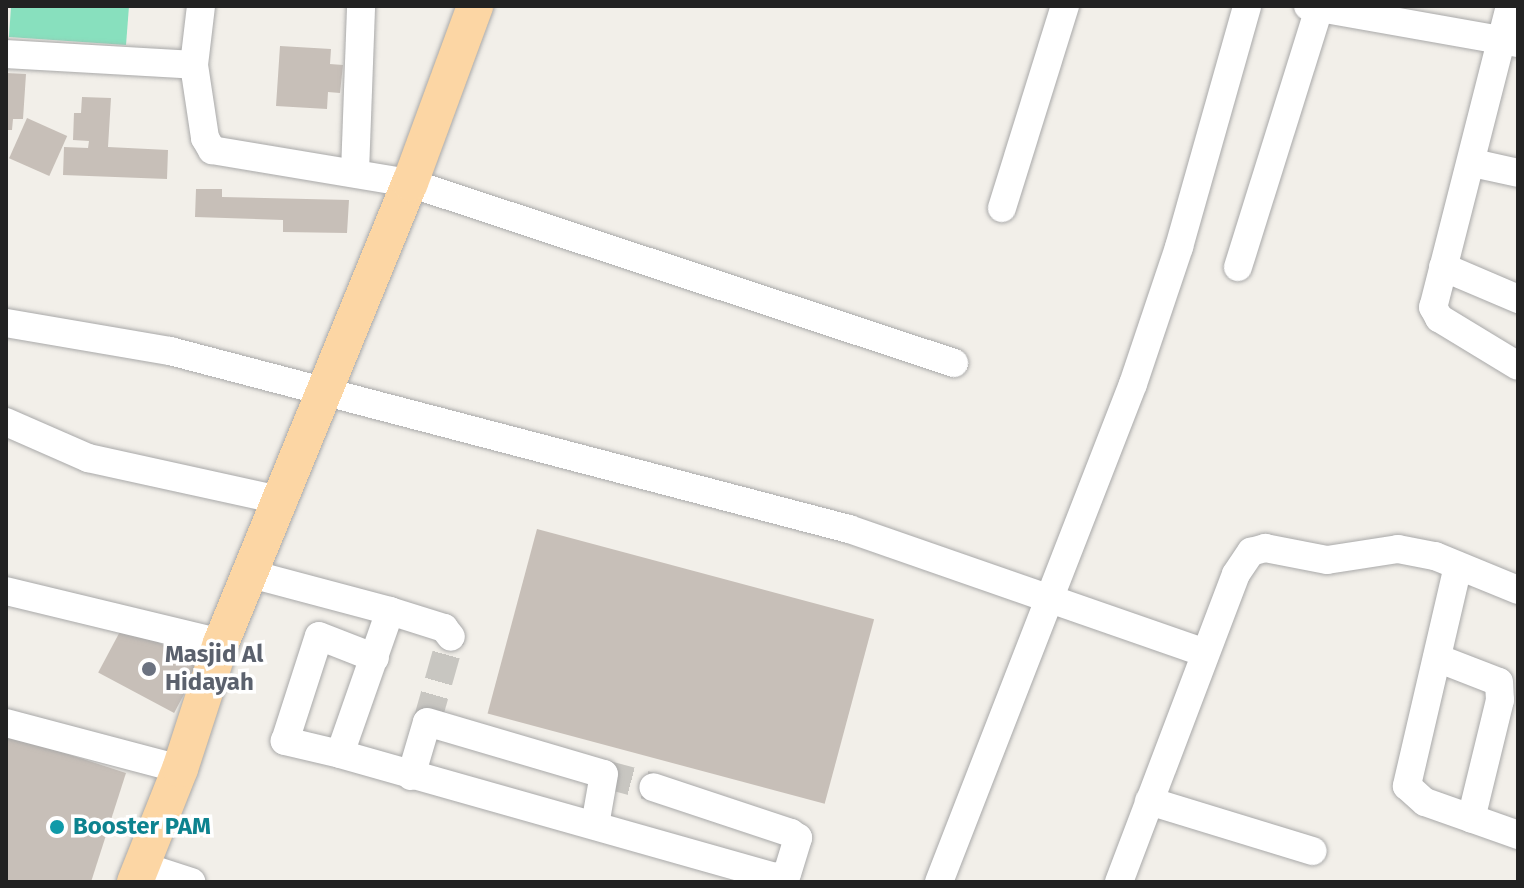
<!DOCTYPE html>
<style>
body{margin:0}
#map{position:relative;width:1524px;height:888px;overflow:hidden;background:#f2efe9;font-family:"Fira Sans",sans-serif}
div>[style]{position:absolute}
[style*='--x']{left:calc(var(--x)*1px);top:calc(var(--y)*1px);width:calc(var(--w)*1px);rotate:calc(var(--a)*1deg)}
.pitch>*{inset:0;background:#88e0be}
.building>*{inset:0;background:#c7bfb8;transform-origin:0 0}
.minor-tunnel>*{height:28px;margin-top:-14px;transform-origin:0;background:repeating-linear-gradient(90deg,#c8c6c1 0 28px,transparent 0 42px)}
.roads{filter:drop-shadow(0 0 2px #a9a9a9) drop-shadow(0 0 2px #a9a9a9)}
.minor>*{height:28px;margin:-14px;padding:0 14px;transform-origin:14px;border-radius:14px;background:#fff}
.major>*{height:36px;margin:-18px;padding:0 18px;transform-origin:18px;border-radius:18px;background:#fcd6a4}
.dots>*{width:22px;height:22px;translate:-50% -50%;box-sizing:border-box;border:4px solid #fff;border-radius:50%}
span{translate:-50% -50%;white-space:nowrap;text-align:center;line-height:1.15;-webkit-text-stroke:7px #fff;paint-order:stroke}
.worship-label{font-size:24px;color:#5b616d;font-weight:700}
.left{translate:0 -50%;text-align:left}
.culture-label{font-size:24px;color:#0d838f;font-weight:700}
.frame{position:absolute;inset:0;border:8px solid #222;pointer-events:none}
</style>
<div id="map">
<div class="pitch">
<div style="clip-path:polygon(11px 6px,129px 6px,126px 45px,9px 37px)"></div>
</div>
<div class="building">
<div style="clip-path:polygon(280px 46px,331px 49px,330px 64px,343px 65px,340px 93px,328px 92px,327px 109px,276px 106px)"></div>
<div style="clip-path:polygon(6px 73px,26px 74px,23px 119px,13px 119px,12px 130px,6px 130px)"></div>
<div style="clip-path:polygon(82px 97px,111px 98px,108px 147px,168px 150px,167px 179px,63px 175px,64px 147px,88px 148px,89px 141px,73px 140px,74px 113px,81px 113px)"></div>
<div style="left:27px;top:118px;width:44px;height:44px;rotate:24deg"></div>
<div style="clip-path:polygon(196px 189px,222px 189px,222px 197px,349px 200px,347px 233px,283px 232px,283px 220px,195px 217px)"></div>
<div style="left:537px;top:529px;width:349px;height:191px;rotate:15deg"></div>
<div style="left:124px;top:624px;width:86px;height:55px;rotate:28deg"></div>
<div style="clip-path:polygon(6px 734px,126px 773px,91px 882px,6px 882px)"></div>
</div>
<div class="minor-tunnel">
<div style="--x:427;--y:722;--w:88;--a:-74.2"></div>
<div style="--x:604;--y:774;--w:51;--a:14.9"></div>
</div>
<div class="roads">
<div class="minor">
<div style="--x:201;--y:6;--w:59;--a:96.8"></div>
<div style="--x:194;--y:65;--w:74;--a:81.4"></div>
<div style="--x:205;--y:138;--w:14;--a:60"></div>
<div style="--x:212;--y:150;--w:201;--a:9.5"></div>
<div style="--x:410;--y:183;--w:573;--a:18.31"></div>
<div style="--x:1308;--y:6;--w:213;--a:10"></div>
<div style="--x:1510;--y:6;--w:311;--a:104.3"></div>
<div style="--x:1433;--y:307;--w:13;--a:61"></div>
<div style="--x:1439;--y:318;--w:92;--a:31.3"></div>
<div style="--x:6;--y:54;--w:188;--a:3.3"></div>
<div style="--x:1473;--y:163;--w:46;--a:12.5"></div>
<div style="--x:355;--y:172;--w:166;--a:-87.9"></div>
<div style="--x:1002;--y:208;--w:212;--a:-72.7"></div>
<div style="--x:1238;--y:267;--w:271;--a:-72.6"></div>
<div style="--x:1443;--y:267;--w:82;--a:23.1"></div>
<div style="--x:6;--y:323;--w:166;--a:9.7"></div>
<div style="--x:170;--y:351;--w:702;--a:14.69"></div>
<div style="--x:849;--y:529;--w:377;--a:19.2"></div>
<div style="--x:6;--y:422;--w:90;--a:23.7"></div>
<div style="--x:88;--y:458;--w:200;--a:12.4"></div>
<div style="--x:1458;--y:566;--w:226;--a:103.1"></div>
<div style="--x:1407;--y:786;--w:24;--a:42"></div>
<div style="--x:1425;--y:802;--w:99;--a:19.5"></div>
<div style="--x:251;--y:574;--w:144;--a:14.9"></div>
<div style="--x:390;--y:611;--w:57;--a:17.5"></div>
<div style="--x:444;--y:628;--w:11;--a:52"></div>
<div style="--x:6;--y:591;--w:221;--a:13.6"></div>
<div style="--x:390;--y:611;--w:151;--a:109.3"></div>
<div style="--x:340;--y:754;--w:452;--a:15.8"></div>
<div style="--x:775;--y:877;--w:12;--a:-14"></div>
<div style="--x:787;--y:874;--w:38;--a:-73"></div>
<div style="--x:798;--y:838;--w:9;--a:-144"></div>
<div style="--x:791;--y:833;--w:145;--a:-161.6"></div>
<div style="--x:1437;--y:658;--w:66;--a:21.2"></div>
<div style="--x:1499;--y:682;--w:18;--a:87"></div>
<div style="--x:1500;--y:700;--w:122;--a:103.7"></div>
<div style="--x:6;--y:723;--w:180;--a:14.8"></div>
<div style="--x:340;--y:754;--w:57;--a:-166.7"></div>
<div style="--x:285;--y:741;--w:110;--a:-72.1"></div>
<div style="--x:319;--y:636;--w:60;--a:21.4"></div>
<div style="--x:411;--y:776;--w:56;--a:-73.5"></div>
<div style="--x:427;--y:722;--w:184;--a:16.4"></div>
<div style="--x:604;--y:774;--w:52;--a:100"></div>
<div style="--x:1149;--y:801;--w:171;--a:17"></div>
<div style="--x:142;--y:866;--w:52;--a:18.1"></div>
<div style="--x:939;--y:882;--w:534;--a:-68.72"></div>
<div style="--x:1133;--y:384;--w:145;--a:-71.4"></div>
<div style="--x:1179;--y:247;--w:250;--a:-74.2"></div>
<div style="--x:1119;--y:882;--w:329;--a:-69.2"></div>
<div style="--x:1236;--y:574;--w:27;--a:-56"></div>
<div style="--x:1251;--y:552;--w:15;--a:-16"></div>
<div style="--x:1265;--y:548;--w:63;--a:11"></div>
<div style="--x:1327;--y:560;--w:72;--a:-8.8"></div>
<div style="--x:1398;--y:549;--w:38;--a:11"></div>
<div style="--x:1435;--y:556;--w:90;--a:22.3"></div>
</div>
<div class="major">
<div style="--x:135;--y:882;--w:122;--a:-68.3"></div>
<div style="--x:180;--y:769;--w:133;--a:-72"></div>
<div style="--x:221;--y:643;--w:497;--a:-67.7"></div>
<div style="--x:410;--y:183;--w:189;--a:-69.8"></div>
</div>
</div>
<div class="dots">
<div style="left:149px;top:669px;background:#6b7280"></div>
<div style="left:57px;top:827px;background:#0f9aa8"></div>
</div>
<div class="worship-label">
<span class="left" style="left:165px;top:669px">Masjid Al<br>Hidayah</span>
</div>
<div class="culture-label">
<span class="left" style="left:73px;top:827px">Booster PAM</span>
</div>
<div class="frame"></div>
</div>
